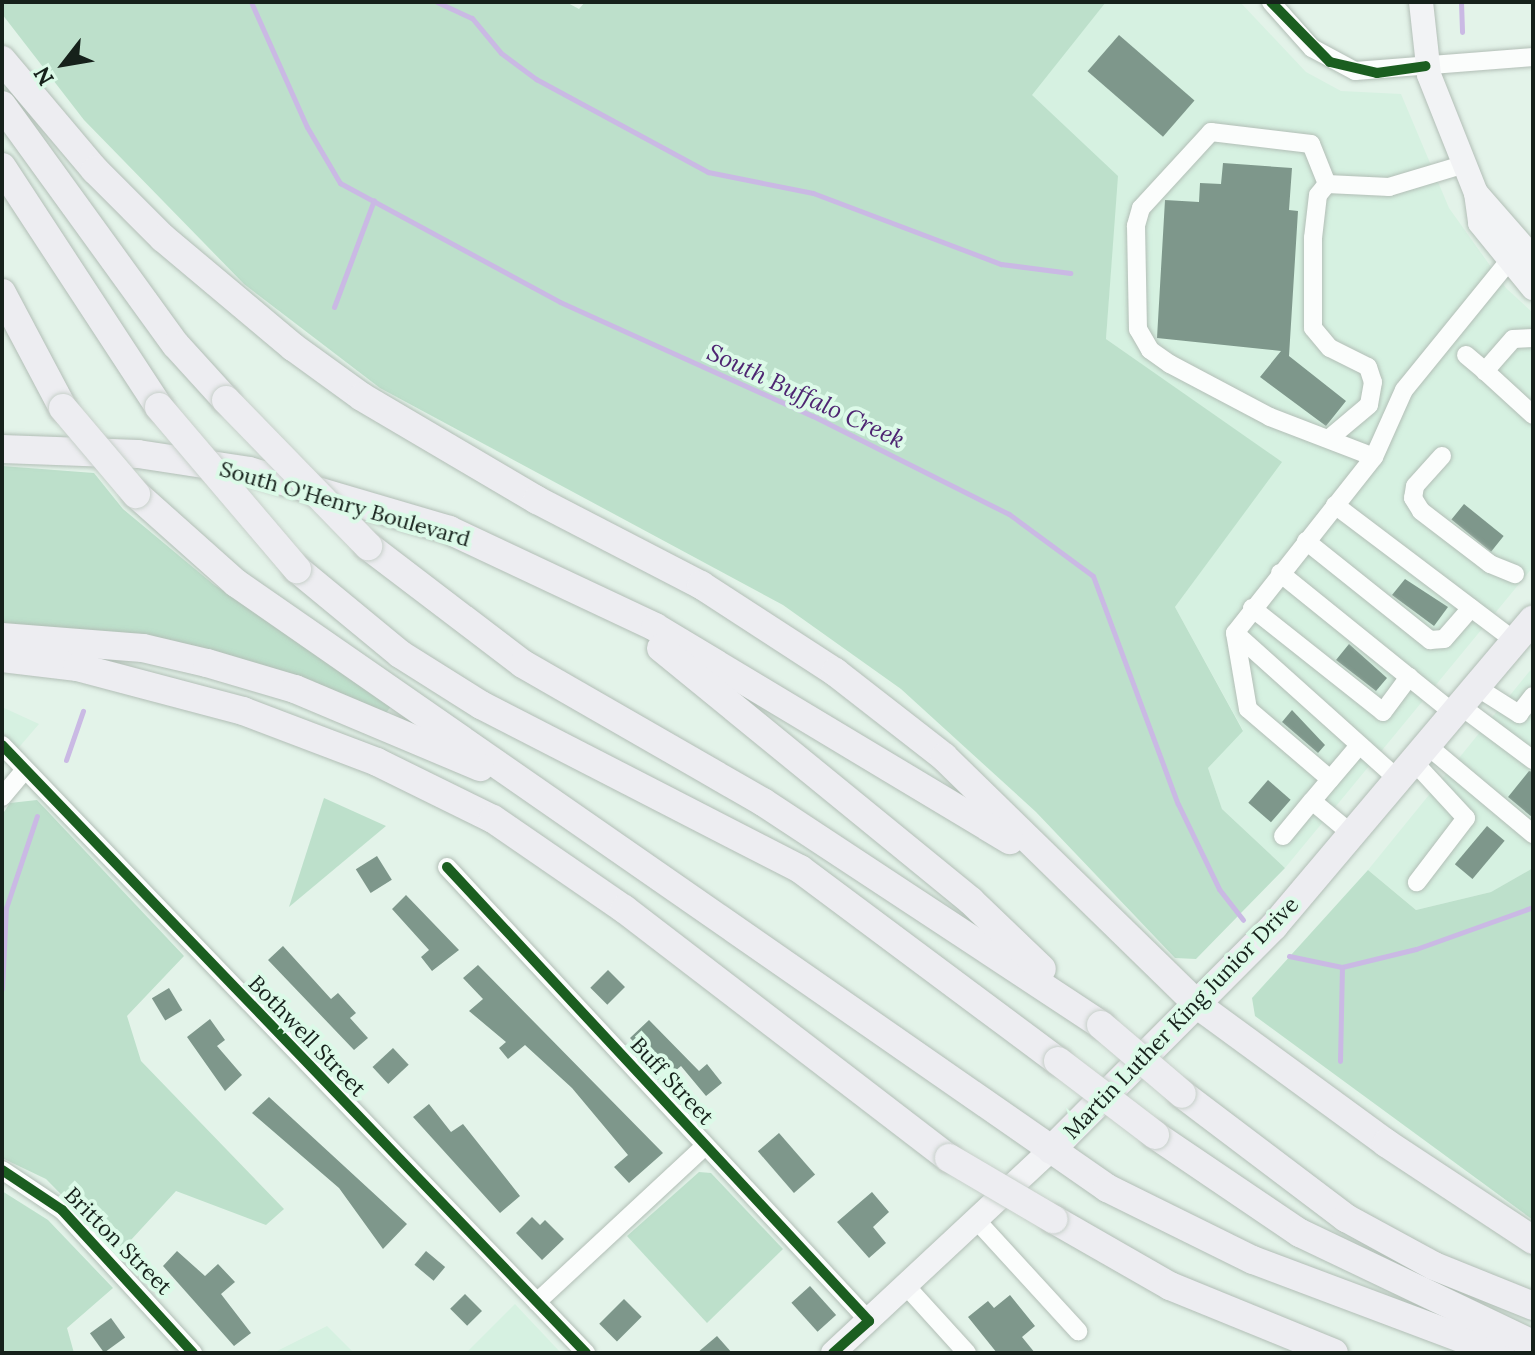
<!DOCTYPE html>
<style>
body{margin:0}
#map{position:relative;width:1535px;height:1355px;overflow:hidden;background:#e3f3e9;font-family:Lora,serif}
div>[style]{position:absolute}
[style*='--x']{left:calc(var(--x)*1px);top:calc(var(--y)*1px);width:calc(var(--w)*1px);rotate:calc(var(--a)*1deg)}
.built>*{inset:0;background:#d6f1e1}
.green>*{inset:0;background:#bde0cb}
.stream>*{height:5px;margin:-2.5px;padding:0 2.5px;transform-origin:2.5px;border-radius:2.5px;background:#cab9e4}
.building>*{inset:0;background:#7e978b;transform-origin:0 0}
.roads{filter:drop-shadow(0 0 2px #b2beb6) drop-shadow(0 0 2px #b2beb6)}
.minor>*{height:18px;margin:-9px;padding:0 9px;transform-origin:9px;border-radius:9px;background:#fbfdfc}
.major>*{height:24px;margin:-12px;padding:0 12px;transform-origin:12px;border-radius:12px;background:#f2f3f5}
.highway>*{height:28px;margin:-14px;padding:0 14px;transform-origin:14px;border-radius:14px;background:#ededf1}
.bridges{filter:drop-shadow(0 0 2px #c6cfc9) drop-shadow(0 0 2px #c6cfc9)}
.highway-bridge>*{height:28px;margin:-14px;padding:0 14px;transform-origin:14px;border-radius:14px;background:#ededf1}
.cycleway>*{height:10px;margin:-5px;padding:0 5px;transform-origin:5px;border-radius:5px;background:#1b5e20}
span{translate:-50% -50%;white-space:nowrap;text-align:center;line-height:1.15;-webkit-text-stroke:8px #dcfae8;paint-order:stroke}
.street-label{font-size:22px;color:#16211b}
.water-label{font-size:24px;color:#4e2572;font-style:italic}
.frame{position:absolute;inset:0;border:4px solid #16211b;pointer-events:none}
.north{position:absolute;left:24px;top:24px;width:80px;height:80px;-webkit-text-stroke:6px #dcfae8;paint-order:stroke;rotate:239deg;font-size:22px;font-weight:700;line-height:32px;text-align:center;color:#16211b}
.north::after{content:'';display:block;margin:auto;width:28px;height:36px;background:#16211b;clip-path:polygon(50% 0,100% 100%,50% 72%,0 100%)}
</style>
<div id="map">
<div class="built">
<div style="clip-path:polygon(1106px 2px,1240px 2px,1306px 72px,1341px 91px,1401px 94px,1449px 208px,1506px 288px,1533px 313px,1533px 567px,1285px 868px,1222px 809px,1208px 768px,1243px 730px,1175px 607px,1281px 462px,1106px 339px,1117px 176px,1031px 95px)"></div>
<div style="clip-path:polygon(1533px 667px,1533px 868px,1491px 892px,1416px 910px,1368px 870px)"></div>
<div style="clip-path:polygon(2px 707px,39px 724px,2px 767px)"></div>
<div style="clip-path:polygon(515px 1304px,561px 1353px,466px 1353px)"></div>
<div style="clip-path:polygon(327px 1326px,354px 1353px,273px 1353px)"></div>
</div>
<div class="green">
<div style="clip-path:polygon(2px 2px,566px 2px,579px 9px,585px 2px,1106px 2px,1032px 95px,1118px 176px,1106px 339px,1282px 462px,1175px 607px,1243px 731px,1208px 768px,1222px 809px,1285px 868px,1196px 959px,1175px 958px,1036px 812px,901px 689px,783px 605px,380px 388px,244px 284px,84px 120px,2px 14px)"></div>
<div style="clip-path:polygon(2px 466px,94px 473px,123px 509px,213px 584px,392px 705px,386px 713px,153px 641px,2px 624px)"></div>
<div style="clip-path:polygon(324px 798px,386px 826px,289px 907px)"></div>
<div style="clip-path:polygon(37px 800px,184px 956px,127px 1016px,141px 1061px,284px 1209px,266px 1225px,176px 1191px,119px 1253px,46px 1179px,2px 1158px,2px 815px,10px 803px)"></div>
<div style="clip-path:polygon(1533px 868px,1533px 1220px,1255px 1016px,1252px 998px,1368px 870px,1416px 910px,1491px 892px)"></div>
<div style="clip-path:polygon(699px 1172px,711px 1173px,783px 1249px,707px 1323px,627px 1236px)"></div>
<div style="clip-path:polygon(2px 1191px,48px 1220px,113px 1288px,67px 1328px,74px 1353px,2px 1353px)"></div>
</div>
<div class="stream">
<div style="--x:251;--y:2;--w:137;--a:65.9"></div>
<div style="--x:307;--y:127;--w:65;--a:59.5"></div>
<div style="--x:340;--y:183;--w:250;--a:28.4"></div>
<div style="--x:560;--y:302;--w:277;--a:24.3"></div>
<div style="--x:813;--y:416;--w:219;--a:26.6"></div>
<div style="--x:1009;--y:514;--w:104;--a:36.4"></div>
<div style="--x:1093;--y:576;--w:243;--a:69.6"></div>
<div style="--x:1178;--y:804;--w:94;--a:64.2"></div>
<div style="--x:1219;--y:889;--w:39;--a:52"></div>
<div style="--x:437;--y:2;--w:38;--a:25"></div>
<div style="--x:472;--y:18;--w:45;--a:50.4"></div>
<div style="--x:501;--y:53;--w:44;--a:36.6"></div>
<div style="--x:536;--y:79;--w:196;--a:28.4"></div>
<div style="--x:708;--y:172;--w:107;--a:11.3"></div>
<div style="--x:813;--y:193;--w:201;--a:20.7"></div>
<div style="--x:1001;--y:264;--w:70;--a:7.4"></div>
<div style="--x:1461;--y:2;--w:30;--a:88"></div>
<div style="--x:334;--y:307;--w:114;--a:-69.5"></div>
<div style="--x:66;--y:760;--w:52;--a:-70.9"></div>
<div style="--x:1289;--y:956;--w:54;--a:11.7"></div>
<div style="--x:1342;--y:967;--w:76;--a:-13.7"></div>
<div style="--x:1416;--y:949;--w:124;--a:-19.7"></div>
<div style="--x:2;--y:989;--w:81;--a:-87.2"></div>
<div style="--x:6;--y:908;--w:97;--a:-71.4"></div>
<div style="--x:1340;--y:1061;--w:94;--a:-88.8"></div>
</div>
<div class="building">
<div style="left:1119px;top:35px;width:100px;height:48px;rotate:41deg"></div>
<div style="clip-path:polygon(1223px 163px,1292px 168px,1289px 210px,1298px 211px,1289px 356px,1346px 401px,1326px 426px,1260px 377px,1281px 351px,1157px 338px,1165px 200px,1199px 202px,1200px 183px,1221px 184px)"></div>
<div style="left:1464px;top:504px;width:51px;height:20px;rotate:39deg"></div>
<div style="clip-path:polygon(1405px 579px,1448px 607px,1434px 626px,1392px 595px)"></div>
<div style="clip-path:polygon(1349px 644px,1387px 678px,1376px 691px,1336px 660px)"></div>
<div style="clip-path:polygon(1292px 710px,1325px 745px,1318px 753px,1282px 722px)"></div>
<div style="clip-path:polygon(1529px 771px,1533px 772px,1533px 818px,1508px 797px)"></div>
<div style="left:1268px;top:780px;width:30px;height:30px;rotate:41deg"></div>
<div style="left:1487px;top:826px;width:23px;height:50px;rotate:40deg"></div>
<div style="left:377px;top:856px;width:28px;height:25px;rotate:58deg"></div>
<div style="clip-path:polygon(406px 895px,459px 950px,432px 971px,421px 957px,429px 950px,392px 909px)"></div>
<div style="clip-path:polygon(283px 946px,331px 999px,338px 993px,356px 1013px,350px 1018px,368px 1038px,354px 1050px,268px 960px)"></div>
<div style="clip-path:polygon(478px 965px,663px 1153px,629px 1183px,614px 1167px,628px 1155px,572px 1088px,525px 1045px,508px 1059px,499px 1048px,506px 1042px,469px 1011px,483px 999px,463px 978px)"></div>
<div style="left:608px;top:970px;width:24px;height:25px;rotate:45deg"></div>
<div style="left:169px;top:988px;width:26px;height:20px;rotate:59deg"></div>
<div style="clip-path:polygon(210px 1019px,225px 1040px,217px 1046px,242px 1075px,225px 1091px,187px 1037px)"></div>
<div style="clip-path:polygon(649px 1020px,699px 1071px,707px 1064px,722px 1083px,706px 1096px,681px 1066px,668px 1077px,630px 1038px)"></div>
<div style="left:393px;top:1048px;width:23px;height:28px;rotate:47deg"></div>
<div style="clip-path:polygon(269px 1097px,407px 1224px,383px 1249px,339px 1188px,252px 1113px)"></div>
<div style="clip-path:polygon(429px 1104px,451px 1132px,463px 1124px,520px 1196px,500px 1213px,413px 1117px)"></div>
<div style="left:779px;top:1133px;width:55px;height:28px;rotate:49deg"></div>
<div style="clip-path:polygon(872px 1192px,889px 1212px,873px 1227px,886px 1243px,869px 1258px,837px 1222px)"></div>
<div style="clip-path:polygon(532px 1217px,540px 1225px,545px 1220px,564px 1239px,542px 1260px,516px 1233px)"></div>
<div style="clip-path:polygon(177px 1251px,205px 1276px,218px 1264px,235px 1282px,221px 1294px,251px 1333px,234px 1346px,163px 1266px)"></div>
<div style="left:426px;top:1251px;width:25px;height:18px;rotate:40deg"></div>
<div style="left:810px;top:1286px;width:39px;height:25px;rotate:48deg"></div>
<div style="left:465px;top:1294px;width:24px;height:21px;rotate:45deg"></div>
<div style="clip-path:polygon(1010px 1295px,1035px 1326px,1022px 1337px,1035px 1353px,997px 1353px,968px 1317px,988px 1301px,994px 1308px)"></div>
<div style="left:624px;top:1299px;width:25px;height:35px;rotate:45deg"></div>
<div style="left:111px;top:1318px;width:24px;height:26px;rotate:54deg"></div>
<div style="clip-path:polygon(717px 1336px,732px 1353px,697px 1353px)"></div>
</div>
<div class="roads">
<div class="minor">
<div style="--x:1271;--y:2;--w:62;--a:48.3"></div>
<div style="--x:1312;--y:48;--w:49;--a:28.1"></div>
<div style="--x:1355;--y:71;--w:179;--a:-4.5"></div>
<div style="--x:1462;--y:165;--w:76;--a:163.2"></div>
<div style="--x:1389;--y:187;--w:62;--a:-177.2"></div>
<div style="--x:1327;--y:184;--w:43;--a:-111.8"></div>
<div style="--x:1311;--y:144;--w:101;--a:-173.2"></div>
<div style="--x:1211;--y:132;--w:103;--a:132.6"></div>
<div style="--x:1141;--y:208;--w:19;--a:106"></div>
<div style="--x:1136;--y:226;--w:103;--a:88.9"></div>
<div style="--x:1138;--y:329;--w:24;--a:60"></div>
<div style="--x:1150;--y:350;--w:24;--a:35"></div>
<div style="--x:1170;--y:364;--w:113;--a:27.9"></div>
<div style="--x:1270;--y:417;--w:111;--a:21"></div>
<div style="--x:1374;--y:457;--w:73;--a:-65.9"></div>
<div style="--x:1404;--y:390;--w:165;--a:-50.9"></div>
<div style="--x:1327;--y:184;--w:14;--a:129"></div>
<div style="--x:1318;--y:195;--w:43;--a:96.6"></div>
<div style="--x:1313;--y:238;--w:90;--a:90"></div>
<div style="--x:1313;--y:328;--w:26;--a:50"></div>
<div style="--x:1330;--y:348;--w:42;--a:26.6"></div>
<div style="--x:1368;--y:367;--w:16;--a:72"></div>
<div style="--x:1373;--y:382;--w:23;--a:100"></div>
<div style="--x:1369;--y:405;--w:50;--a:139.9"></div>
<div style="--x:1533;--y:338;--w:20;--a:177"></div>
<div style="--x:1513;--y:339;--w:43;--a:131.2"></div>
<div style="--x:1485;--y:371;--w:65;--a:42.5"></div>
<div style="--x:1466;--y:355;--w:25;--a:40"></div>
<div style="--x:1442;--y:456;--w:40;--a:132"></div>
<div style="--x:1415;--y:486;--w:12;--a:99"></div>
<div style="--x:1413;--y:498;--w:15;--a:58"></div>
<div style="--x:1421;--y:511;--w:87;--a:37.5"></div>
<div style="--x:1490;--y:564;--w:27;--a:22"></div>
<div style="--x:1374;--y:457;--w:224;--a:128.3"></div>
<div style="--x:1235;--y:633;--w:222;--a:41.9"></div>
<div style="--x:1335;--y:505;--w:227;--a:37.1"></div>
<div style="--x:1306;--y:541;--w:159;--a:38.6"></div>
<div style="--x:1430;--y:640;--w:14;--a:-4"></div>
<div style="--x:1444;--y:639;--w:41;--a:-48.9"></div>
<div style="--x:1280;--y:573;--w:226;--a:38.9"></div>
<div style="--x:1252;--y:608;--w:167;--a:38.4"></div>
<div style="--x:1383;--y:712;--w:44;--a:-53.4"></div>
<div style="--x:1235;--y:633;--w:77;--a:80.3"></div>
<div style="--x:1248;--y:709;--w:108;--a:40.5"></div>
<div style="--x:1478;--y:688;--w:49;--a:32.4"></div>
<div style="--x:1519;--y:714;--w:23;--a:-52"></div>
<div style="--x:1462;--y:707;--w:89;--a:36.7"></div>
<div style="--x:2;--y:745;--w:843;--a:46.15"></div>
<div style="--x:1429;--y:747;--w:136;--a:39.9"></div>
<div style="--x:1415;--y:763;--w:75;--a:47.2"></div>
<div style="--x:1466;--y:818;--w:81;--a:127.4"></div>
<div style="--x:2;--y:797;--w:34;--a:-50"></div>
<div style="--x:1353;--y:835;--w:53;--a:-140.3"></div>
<div style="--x:1312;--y:801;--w:70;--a:-49.7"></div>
<div style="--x:1283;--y:836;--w:45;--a:-50.4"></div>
<div style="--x:447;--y:867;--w:620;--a:47.09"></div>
<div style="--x:2;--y:1170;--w:72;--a:33.7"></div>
<div style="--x:62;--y:1210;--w:194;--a:47.5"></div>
<div style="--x:979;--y:1223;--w:147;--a:47.5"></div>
<div style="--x:907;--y:1287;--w:89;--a:47.7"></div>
<div style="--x:537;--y:1302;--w:229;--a:-42.9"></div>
</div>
<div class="major">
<div style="--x:1421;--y:2;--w:73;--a:83.7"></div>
<div style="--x:1429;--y:75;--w:127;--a:68.3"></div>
<div style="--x:1476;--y:193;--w:30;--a:82"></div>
<div style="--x:1480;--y:223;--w:84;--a:50.8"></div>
<div style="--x:1476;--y:193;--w:86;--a:48.8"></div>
<div style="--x:833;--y:1353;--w:298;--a:-43"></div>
</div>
<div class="highway">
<div style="--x:2;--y:60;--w:144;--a:49.8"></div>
<div style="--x:95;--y:170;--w:96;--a:45"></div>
<div style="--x:163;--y:238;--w:170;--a:40"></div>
<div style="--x:293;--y:347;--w:85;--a:35.9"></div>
<div style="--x:362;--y:397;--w:203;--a:30.5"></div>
<div style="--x:537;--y:500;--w:185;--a:27.4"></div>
<div style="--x:701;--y:585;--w:160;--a:33"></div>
<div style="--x:835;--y:672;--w:138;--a:37.9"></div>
<div style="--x:944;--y:757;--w:356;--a:44.3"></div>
<div style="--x:1199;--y:1006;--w:232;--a:36.2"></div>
<div style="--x:1386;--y:1143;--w:176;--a:33.4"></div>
<div style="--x:2;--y:105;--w:296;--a:54.1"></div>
<div style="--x:176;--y:345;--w:74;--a:47.7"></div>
<div style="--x:2;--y:167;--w:287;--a:56.8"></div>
<div style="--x:2;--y:293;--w:130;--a:62.1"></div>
<div style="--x:2;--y:449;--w:136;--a:2.1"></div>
<div style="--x:138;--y:454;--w:112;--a:8.7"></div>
<div style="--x:249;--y:471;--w:209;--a:16.4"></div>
<div style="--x:449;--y:530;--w:228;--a:25.2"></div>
<div style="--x:655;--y:627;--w:414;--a:31"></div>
<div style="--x:136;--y:494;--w:134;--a:41.7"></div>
<div style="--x:236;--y:583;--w:1061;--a:34.78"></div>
<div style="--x:1107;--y:1188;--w:163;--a:26.3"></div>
<div style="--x:1253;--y:1260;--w:264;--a:20.6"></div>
<div style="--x:368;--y:546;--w:195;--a:37.3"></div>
<div style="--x:523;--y:664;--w:277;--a:29.9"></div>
<div style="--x:763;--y:802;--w:405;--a:33.4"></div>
<div style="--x:297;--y:569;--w:134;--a:39.5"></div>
<div style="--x:400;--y:654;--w:96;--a:32.2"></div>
<div style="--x:481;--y:705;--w:359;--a:27.2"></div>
<div style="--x:800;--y:869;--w:322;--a:36.7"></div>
<div style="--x:2;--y:637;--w:141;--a:4.5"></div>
<div style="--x:143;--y:648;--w:66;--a:13.2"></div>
<div style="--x:207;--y:663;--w:92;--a:16.5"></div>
<div style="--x:295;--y:689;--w:201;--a:22.9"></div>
<div style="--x:661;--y:648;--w:400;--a:39.2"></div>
<div style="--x:971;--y:901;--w:98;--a:43.8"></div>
<div style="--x:2;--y:658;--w:76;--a:6.8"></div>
<div style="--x:77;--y:667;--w:172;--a:14.8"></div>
<div style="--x:243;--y:711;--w:143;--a:20.8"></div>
<div style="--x:377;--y:762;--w:129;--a:26.2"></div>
<div style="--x:493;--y:819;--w:159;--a:34.5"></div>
<div style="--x:624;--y:909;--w:409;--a:37.5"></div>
<div style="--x:1182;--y:1094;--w:206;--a:37.1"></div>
<div style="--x:1346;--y:1218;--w:100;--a:28.6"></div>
<div style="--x:1434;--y:1266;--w:107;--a:22"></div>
<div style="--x:1155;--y:1135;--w:175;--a:34.1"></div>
<div style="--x:1300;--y:1233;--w:258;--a:25.5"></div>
<div style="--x:1051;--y:1150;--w:316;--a:-45.1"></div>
<div style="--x:1274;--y:926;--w:401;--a:-49.8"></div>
<div style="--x:1053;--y:1219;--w:135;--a:29.8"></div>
<div style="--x:1170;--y:1286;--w:177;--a:22.2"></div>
</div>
</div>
<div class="bridges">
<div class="highway-bridge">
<div style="--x:226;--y:400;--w:204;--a:45.8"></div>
<div style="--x:159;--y:407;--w:213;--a:49.6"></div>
<div style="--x:63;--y:408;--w:113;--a:49.7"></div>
<div style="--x:1101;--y:1025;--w:106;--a:40.4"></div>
<div style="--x:1058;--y:1061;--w:122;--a:37.3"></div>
<div style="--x:949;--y:1158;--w:121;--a:30.4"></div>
</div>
</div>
<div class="cycleway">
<div style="--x:1271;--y:2;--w:84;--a:45.5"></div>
<div style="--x:1330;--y:62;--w:48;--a:13.2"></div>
<div style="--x:1377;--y:73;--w:49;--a:-8.1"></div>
<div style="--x:2;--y:745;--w:843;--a:46.15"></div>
<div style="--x:447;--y:867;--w:620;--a:47.09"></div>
<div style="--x:869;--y:1321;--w:48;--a:138.4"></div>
<div style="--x:2;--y:1170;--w:72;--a:33.7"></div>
<div style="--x:62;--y:1210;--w:194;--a:47.5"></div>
</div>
<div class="street-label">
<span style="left:345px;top:504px;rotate:16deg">South O'Henry Boulevard</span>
<span style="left:1181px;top:1018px;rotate:-46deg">Martin Luther King Junior Drive</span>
<span style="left:307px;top:1036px;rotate:46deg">Bothwell Street</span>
<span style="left:672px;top:1081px;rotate:47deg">Buff Street</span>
<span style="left:118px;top:1241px;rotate:45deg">Britton Street</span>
</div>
<div class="water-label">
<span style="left:806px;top:396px;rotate:25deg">South Buffalo Creek</span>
</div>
<div class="frame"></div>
<div class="north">N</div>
</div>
